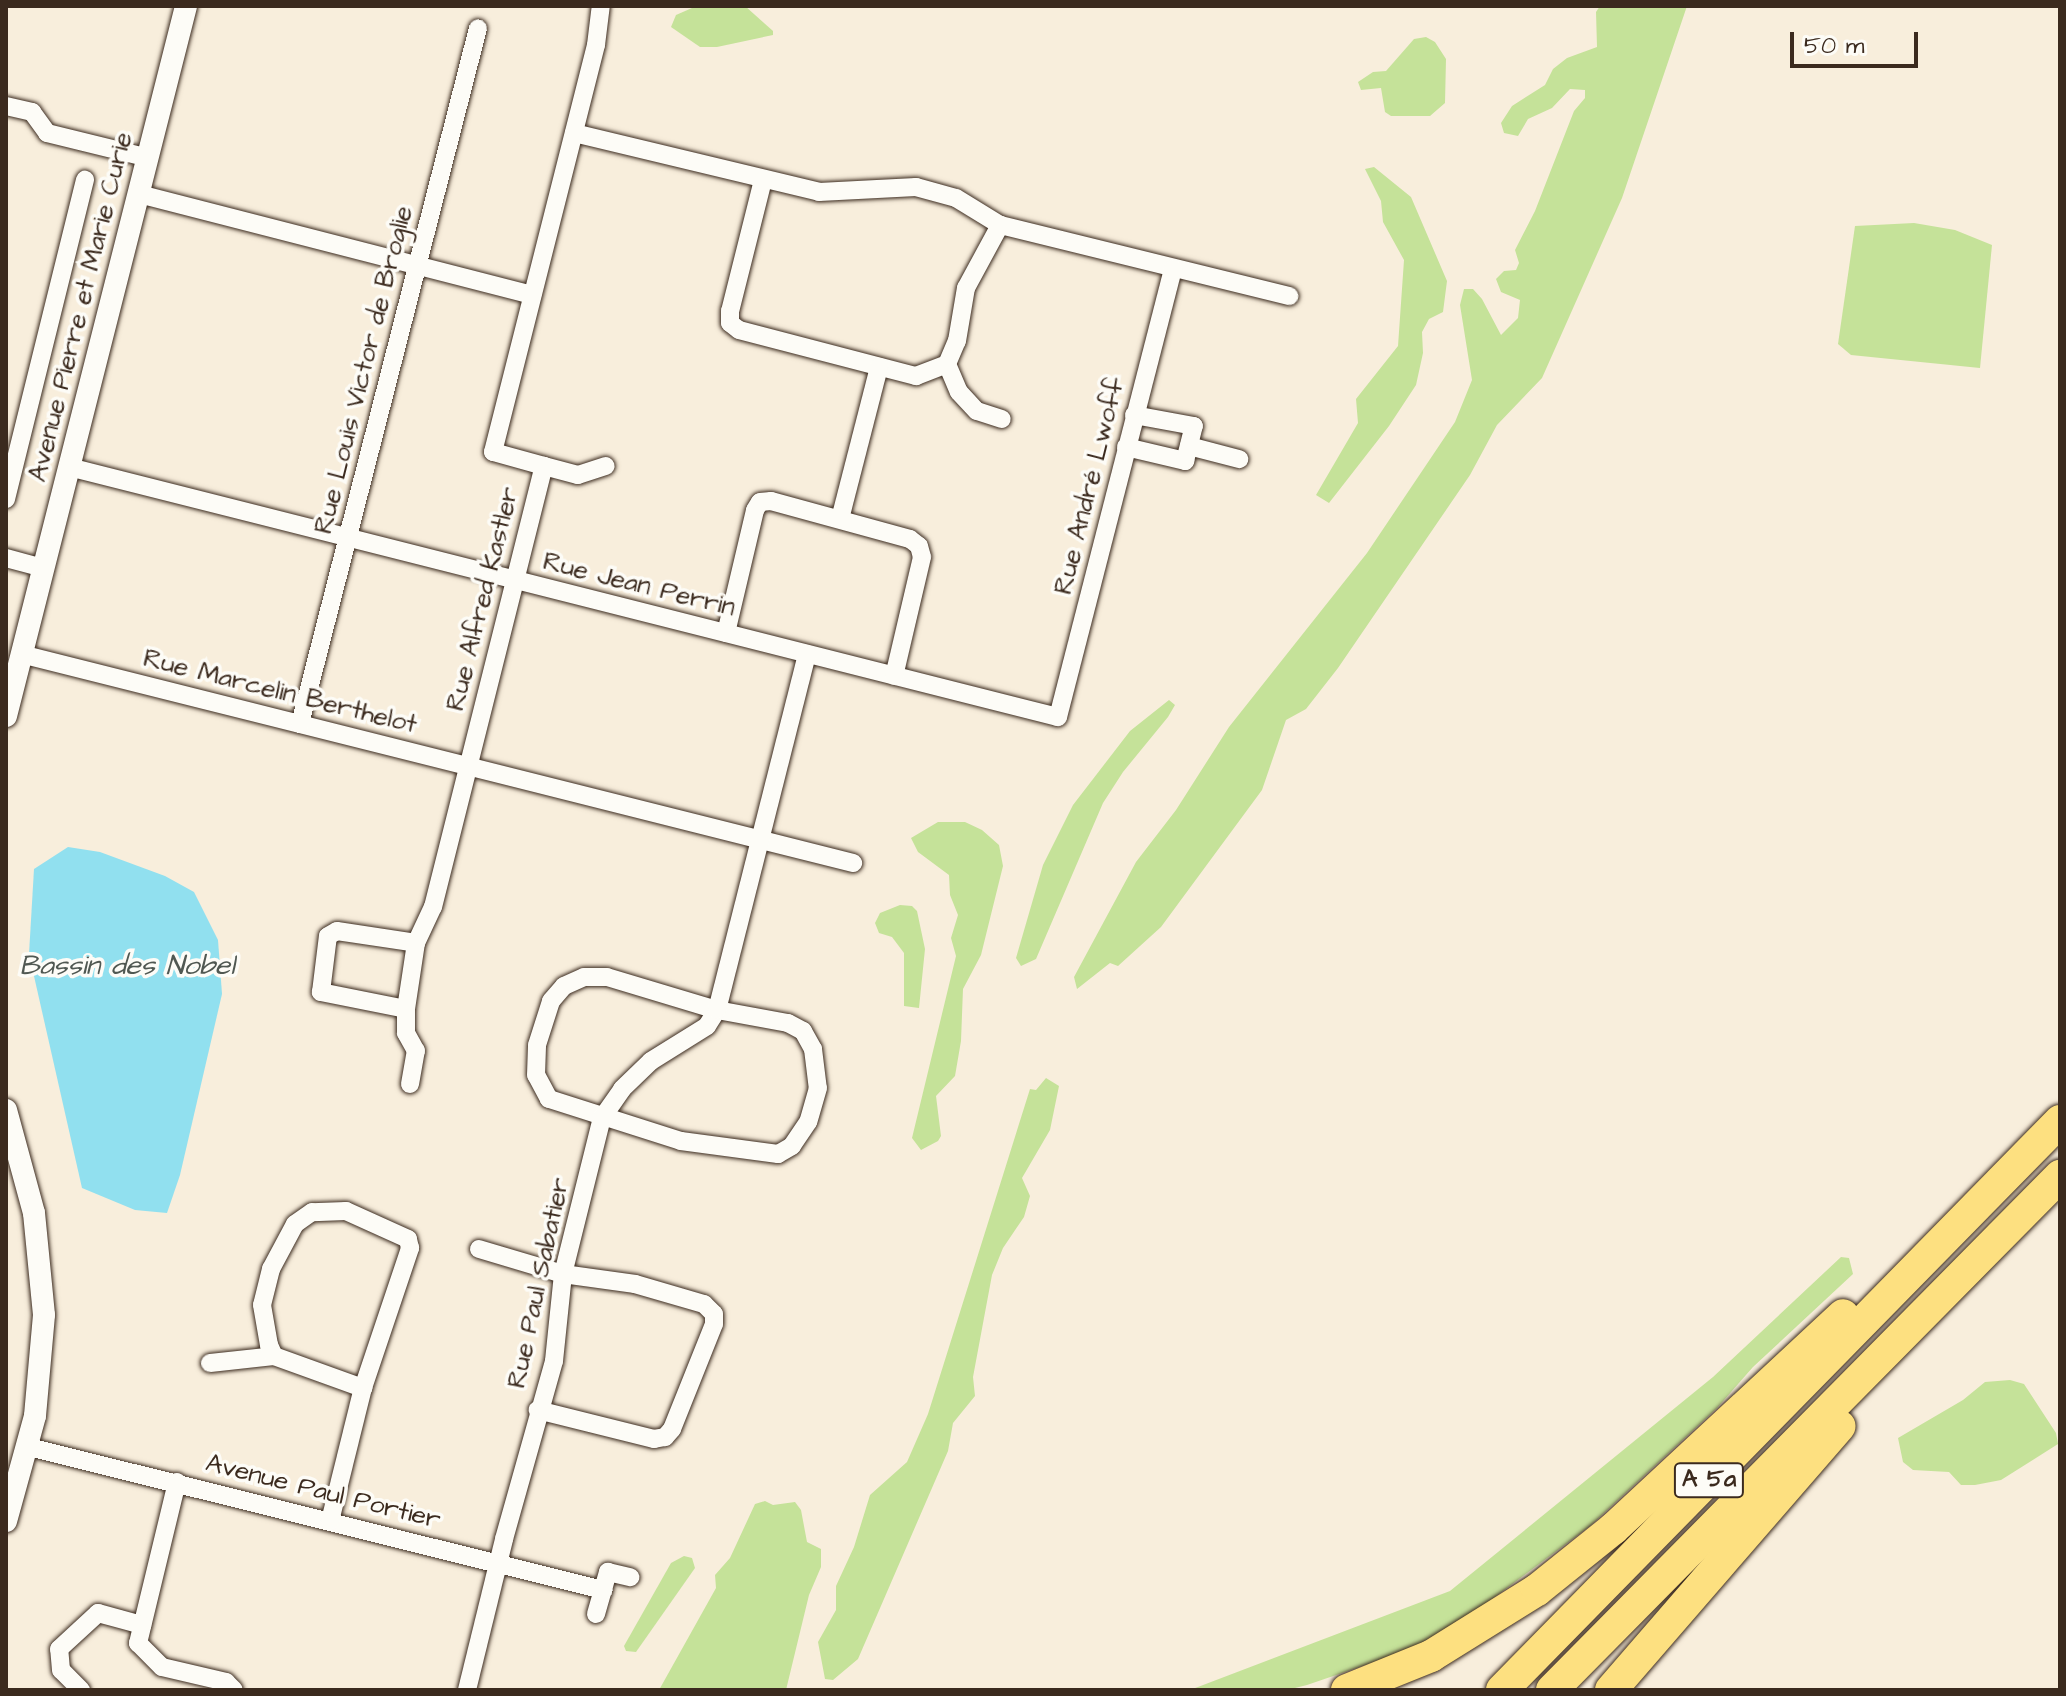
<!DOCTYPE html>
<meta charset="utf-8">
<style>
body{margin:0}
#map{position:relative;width:2066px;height:1696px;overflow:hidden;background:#f8eedc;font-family:"Architects Daughter",sans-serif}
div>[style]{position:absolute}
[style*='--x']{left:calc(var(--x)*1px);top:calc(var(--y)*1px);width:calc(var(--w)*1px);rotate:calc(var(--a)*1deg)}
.green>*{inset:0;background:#c5e299}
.water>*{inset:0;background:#91e0ef}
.roads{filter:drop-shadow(0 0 2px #3b2a1e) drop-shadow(0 0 2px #3b2a1e)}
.minor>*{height:18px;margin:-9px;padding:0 9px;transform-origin:9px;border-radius:9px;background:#fdfcf7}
.tertiary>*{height:22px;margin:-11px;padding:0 11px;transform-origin:11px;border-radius:11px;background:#fdfcf7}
.motorway>*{height:32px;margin:-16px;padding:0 16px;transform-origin:16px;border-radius:16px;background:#fde080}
span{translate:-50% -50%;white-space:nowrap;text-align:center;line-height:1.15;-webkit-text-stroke:7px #fdfcf7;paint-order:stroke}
.shield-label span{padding:2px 6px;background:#fdfcf7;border:2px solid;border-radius:6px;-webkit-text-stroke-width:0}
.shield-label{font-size:24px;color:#3b2a1e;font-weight:700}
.street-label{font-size:26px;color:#3b2a1e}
.water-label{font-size:28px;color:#505852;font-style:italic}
.frame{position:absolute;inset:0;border:8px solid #3b2a1e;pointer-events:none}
.scale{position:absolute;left:1790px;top:32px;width:128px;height:36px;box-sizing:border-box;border:4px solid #3b2a1e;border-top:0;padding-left:10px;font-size:24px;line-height:28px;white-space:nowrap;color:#3b2a1e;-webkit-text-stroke:6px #fdfcf7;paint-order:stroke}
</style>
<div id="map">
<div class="green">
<div style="clip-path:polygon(745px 6px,773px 31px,773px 35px,717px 47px,700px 47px,671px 27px,676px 15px,692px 8px)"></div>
<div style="clip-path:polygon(1600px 6px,1687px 6px,1622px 198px,1542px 378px,1497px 425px,1470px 475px,1338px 668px,1306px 709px,1286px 720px,1262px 790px,1161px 927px,1118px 966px,1110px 963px,1077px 989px,1074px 977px,1136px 862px,1176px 810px,1229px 727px,1367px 553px,1455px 422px,1472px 380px,1460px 305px,1464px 289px,1473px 289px,1482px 299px,1501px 335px,1518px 318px,1520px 300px,1501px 292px,1496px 279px,1504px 271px,1516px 270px,1519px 263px,1515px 250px,1535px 211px,1574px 111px,1585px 98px,1585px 90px,1570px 89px,1552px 108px,1528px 119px,1518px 136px,1504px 133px,1501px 123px,1512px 106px,1545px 85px,1553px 69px,1567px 58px,1597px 47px,1596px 12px)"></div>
<div style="clip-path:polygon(1426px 37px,1435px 42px,1446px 59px,1445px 103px,1430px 116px,1391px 116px,1385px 112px,1381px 88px,1361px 90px,1358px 82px,1373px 72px,1386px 71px,1414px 39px)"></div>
<div style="clip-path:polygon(1374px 167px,1411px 197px,1447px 281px,1443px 312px,1429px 319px,1422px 332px,1423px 353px,1416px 385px,1389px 426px,1329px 503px,1316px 495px,1358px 423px,1356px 399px,1398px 346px,1404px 260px,1383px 222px,1381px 201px,1365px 169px)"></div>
<div style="clip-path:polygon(1914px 223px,1955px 230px,1992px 245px,1980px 368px,1851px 355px,1838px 344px,1855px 226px)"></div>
<div style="clip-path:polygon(1169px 700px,1175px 705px,1168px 717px,1123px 772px,1103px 803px,1036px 959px,1021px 966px,1016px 958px,1043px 865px,1073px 805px,1130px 731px)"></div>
<div style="clip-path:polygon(938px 822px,965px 822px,982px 830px,999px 845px,1003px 866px,981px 955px,963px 989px,961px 1041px,955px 1076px,936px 1096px,941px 1136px,938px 1141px,921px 1150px,912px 1138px,956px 956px,951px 938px,958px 915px,950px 895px,949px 875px,918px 852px,911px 838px)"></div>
<div style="clip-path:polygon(900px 905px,912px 906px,917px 911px,925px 949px,919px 1008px,904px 1006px,904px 953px,892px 937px,879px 933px,875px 923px,880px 913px)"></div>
<div style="clip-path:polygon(1046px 1078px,1059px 1086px,1050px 1130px,1022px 1178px,1030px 1196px,1024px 1217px,1003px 1248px,992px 1275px,973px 1377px,975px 1396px,953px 1423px,948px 1451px,858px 1659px,833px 1680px,825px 1679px,818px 1642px,836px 1610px,836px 1586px,854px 1547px,870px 1495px,907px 1462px,928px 1414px,1030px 1089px,1036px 1090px)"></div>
<div style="clip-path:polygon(1841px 1257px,1849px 1258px,1853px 1274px,1753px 1367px,1717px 1408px,1590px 1526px,1484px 1605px,1412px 1649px,1307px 1685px,1287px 1690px,1190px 1690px,1450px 1591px,1713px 1377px)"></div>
<div style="clip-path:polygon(2010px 1380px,2024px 1384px,2056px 1433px,2058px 1444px,2001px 1480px,1975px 1485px,1961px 1485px,1949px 1472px,1913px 1470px,1903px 1462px,1898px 1438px,1963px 1400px,1985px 1382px)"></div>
<div style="clip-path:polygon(765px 1501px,773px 1505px,795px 1502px,801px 1510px,807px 1542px,821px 1549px,821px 1567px,809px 1595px,786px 1690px,659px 1690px,716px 1588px,715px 1575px,730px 1558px,755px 1504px)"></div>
<div style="clip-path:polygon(684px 1556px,692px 1558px,695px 1568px,636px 1652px,626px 1651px,624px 1646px,671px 1563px)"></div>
</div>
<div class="water">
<div style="clip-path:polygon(68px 847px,100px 852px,165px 876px,194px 892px,218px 940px,222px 994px,180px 1175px,167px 1213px,135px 1210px,82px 1188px,29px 954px,34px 869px)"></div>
</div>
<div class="roads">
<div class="minor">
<div style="--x:6;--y:106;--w:27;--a:13"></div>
<div style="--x:32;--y:112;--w:26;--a:54"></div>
<div style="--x:47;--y:133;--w:105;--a:13.8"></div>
<div style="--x:574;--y:133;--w:252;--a:13.5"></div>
<div style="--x:819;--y:192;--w:97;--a:-3"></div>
<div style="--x:916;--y:187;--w:41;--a:15.4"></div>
<div style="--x:956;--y:198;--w:52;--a:31.5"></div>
<div style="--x:1000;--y:225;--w:298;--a:13.8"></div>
<div style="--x:763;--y:180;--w:135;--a:104.1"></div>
<div style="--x:730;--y:311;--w:12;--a:90"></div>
<div style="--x:730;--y:323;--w:11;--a:38"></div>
<div style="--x:739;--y:330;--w:183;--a:14.6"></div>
<div style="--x:916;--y:376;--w:33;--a:-21"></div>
<div style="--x:947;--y:364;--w:25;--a:-67"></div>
<div style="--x:957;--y:341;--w:54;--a:-80.4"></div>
<div style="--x:966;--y:288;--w:72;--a:-61.6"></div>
<div style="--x:139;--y:194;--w:406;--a:14.4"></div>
<div style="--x:947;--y:364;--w:30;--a:67"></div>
<div style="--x:959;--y:392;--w:26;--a:47"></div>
<div style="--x:977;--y:411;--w:26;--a:18"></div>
<div style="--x:1189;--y:446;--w:52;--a:14.6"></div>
<div style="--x:1126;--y:447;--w:61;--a:13.3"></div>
<div style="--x:1185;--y:461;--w:36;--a:-76"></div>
<div style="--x:1194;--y:426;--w:61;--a:-169.6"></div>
<div style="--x:544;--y:466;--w:35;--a:15"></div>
<div style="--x:578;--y:475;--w:29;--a:-18"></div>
<div style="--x:69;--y:467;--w:1020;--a:14.19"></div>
<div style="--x:1058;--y:717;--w:463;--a:-75.6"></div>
<div style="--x:6;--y:499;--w:329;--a:-76.1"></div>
<div style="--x:840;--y:519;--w:157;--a:-75.6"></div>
<div style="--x:6;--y:558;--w:38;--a:15"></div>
<div style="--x:726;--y:633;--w:126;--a:-76.7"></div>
<div style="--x:755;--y:510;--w:9;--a:-58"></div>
<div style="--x:760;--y:502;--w:11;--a:-5"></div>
<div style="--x:771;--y:501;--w:144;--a:15.3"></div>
<div style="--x:910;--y:539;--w:11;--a:38"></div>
<div style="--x:919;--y:546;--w:11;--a:75"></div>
<div style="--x:922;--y:557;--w:122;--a:103.2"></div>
<div style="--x:21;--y:654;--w:858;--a:14.1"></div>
<div style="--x:300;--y:724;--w:718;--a:-75.65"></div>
<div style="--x:584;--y:977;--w:23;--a:0"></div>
<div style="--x:607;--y:977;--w:115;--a:16.7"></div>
<div style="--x:717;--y:1010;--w:72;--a:10.4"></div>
<div style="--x:788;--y:1023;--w:17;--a:28"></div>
<div style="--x:803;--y:1031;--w:21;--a:61"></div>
<div style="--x:813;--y:1049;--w:39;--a:83"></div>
<div style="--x:818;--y:1088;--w:35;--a:106"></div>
<div style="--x:808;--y:1122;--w:29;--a:124"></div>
<div style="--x:792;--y:1146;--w:16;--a:150"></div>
<div style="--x:778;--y:1154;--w:98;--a:-172.4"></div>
<div style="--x:681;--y:1141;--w:139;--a:-162.3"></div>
<div style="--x:549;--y:1099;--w:27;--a:-118"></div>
<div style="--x:536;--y:1075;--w:30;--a:-88"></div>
<div style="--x:537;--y:1045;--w:46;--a:-72.3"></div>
<div style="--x:551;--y:1001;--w:20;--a:-49"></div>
<div style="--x:564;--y:986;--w:22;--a:-24"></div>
<div style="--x:406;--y:1009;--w:87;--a:-168.7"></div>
<div style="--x:321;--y:992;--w:56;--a:-82.9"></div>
<div style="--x:328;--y:936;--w:10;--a:-29"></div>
<div style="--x:337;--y:931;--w:80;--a:8.6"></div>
<div style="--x:410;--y:1084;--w:34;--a:-80"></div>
<div style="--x:416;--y:1051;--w:21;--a:-119"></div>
<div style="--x:406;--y:1033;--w:24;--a:-90"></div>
<div style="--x:406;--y:1009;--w:67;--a:-81.4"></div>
<div style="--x:416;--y:943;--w:40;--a:-65"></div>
<div style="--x:433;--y:907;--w:455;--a:-75.9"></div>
<div style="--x:544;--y:466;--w:53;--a:-164.6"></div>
<div style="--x:493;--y:452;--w:420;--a:-75.8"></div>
<div style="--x:596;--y:45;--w:39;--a:-83"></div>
<div style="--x:479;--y:1249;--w:88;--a:16.6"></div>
<div style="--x:563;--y:1274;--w:73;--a:7.9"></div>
<div style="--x:635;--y:1284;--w:72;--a:16.2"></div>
<div style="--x:704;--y:1304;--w:14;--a:45"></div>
<div style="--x:714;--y:1314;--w:10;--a:90"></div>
<div style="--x:714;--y:1324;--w:113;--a:111.8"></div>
<div style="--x:672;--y:1429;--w:11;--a:131"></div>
<div style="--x:665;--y:1437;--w:11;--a:170"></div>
<div style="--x:654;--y:1439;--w:120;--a:-166"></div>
<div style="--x:210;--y:1363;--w:64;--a:-6.2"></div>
<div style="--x:29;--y:1447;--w:592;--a:13.99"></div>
<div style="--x:177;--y:1482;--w:166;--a:103.6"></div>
<div style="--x:138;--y:1643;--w:34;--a:45"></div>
<div style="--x:162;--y:1667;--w:66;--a:13.2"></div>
<div style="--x:226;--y:1682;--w:11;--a:45"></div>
<div style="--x:330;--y:1521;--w:137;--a:-76.1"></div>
<div style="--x:363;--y:1388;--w:148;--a:-71.4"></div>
<div style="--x:410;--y:1248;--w:9;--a:-103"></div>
<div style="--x:408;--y:1239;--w:68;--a:-155.7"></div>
<div style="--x:346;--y:1211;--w:34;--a:178"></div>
<div style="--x:312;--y:1212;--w:21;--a:145"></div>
<div style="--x:295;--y:1224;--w:51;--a:118.1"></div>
<div style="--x:271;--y:1269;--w:37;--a:104"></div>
<div style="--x:262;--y:1305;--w:41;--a:80.1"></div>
<div style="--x:269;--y:1345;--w:12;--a:66"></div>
<div style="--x:274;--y:1356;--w:95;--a:19.8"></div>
<div style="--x:596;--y:1614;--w:44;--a:-74.1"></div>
<div style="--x:608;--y:1572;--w:23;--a:13"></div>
<div style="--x:81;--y:1690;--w:28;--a:-135"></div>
<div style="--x:61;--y:1670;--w:21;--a:-95"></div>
<div style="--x:59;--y:1649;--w:53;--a:-42.7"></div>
<div style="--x:98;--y:1613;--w:46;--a:15.3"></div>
<div style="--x:467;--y:1690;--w:155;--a:-76.2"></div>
<div style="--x:504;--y:1539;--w:185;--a:-74.3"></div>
<div style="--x:554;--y:1361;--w:87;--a:-84.1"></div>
<div style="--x:563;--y:1274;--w:161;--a:-76"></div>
<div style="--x:602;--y:1118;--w:35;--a:-55"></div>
<div style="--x:622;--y:1089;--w:40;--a:-44"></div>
<div style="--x:651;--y:1061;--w:66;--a:-32"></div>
<div style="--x:707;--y:1026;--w:19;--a:-58"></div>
<div style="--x:717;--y:1010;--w:367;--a:-75.8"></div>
</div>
<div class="tertiary">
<div style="--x:6;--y:716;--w:732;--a:-75.77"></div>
<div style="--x:6;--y:1110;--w:107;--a:74.8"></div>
<div style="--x:34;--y:1213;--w:102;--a:84.4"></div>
<div style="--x:44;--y:1315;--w:101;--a:95.1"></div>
<div style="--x:35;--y:1416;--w:109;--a:105.4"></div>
</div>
<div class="motorway">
<div style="--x:1347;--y:1690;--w:91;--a:-22"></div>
<div style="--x:1431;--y:1656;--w:125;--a:-31.9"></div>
<div style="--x:1537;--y:1590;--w:97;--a:-38.8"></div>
<div style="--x:1613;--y:1529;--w:314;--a:-42.9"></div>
<div style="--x:1502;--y:1690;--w:797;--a:-45.56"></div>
<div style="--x:1552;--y:1690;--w:723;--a:-45.34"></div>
<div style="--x:1611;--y:1690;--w:349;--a:-49.1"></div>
</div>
</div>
<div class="shield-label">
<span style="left:1709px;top:1480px">A 5a</span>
</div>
<div class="street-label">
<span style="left:81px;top:307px;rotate:-76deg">Avenue Pierre et Marie Curie</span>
<span style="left:364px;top:370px;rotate:-76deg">Rue Louis Victor de Broglie</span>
<span style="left:1090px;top:486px;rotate:-76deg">Rue André Lwoff</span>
<span style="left:639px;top:585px;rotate:14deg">Rue Jean Perrin</span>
<span style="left:483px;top:599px;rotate:-76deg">Rue Alfred Kastler</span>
<span style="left:280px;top:692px;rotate:14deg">Rue Marcelin Berthelot</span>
<span style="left:539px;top:1283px;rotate:-78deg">Rue Paul Sabatier</span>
<span style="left:323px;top:1492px;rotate:14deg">Avenue Paul Portier</span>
</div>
<div class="water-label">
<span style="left:127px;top:966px">Bassin des Nobel</span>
</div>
<div class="frame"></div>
<div class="scale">50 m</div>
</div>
